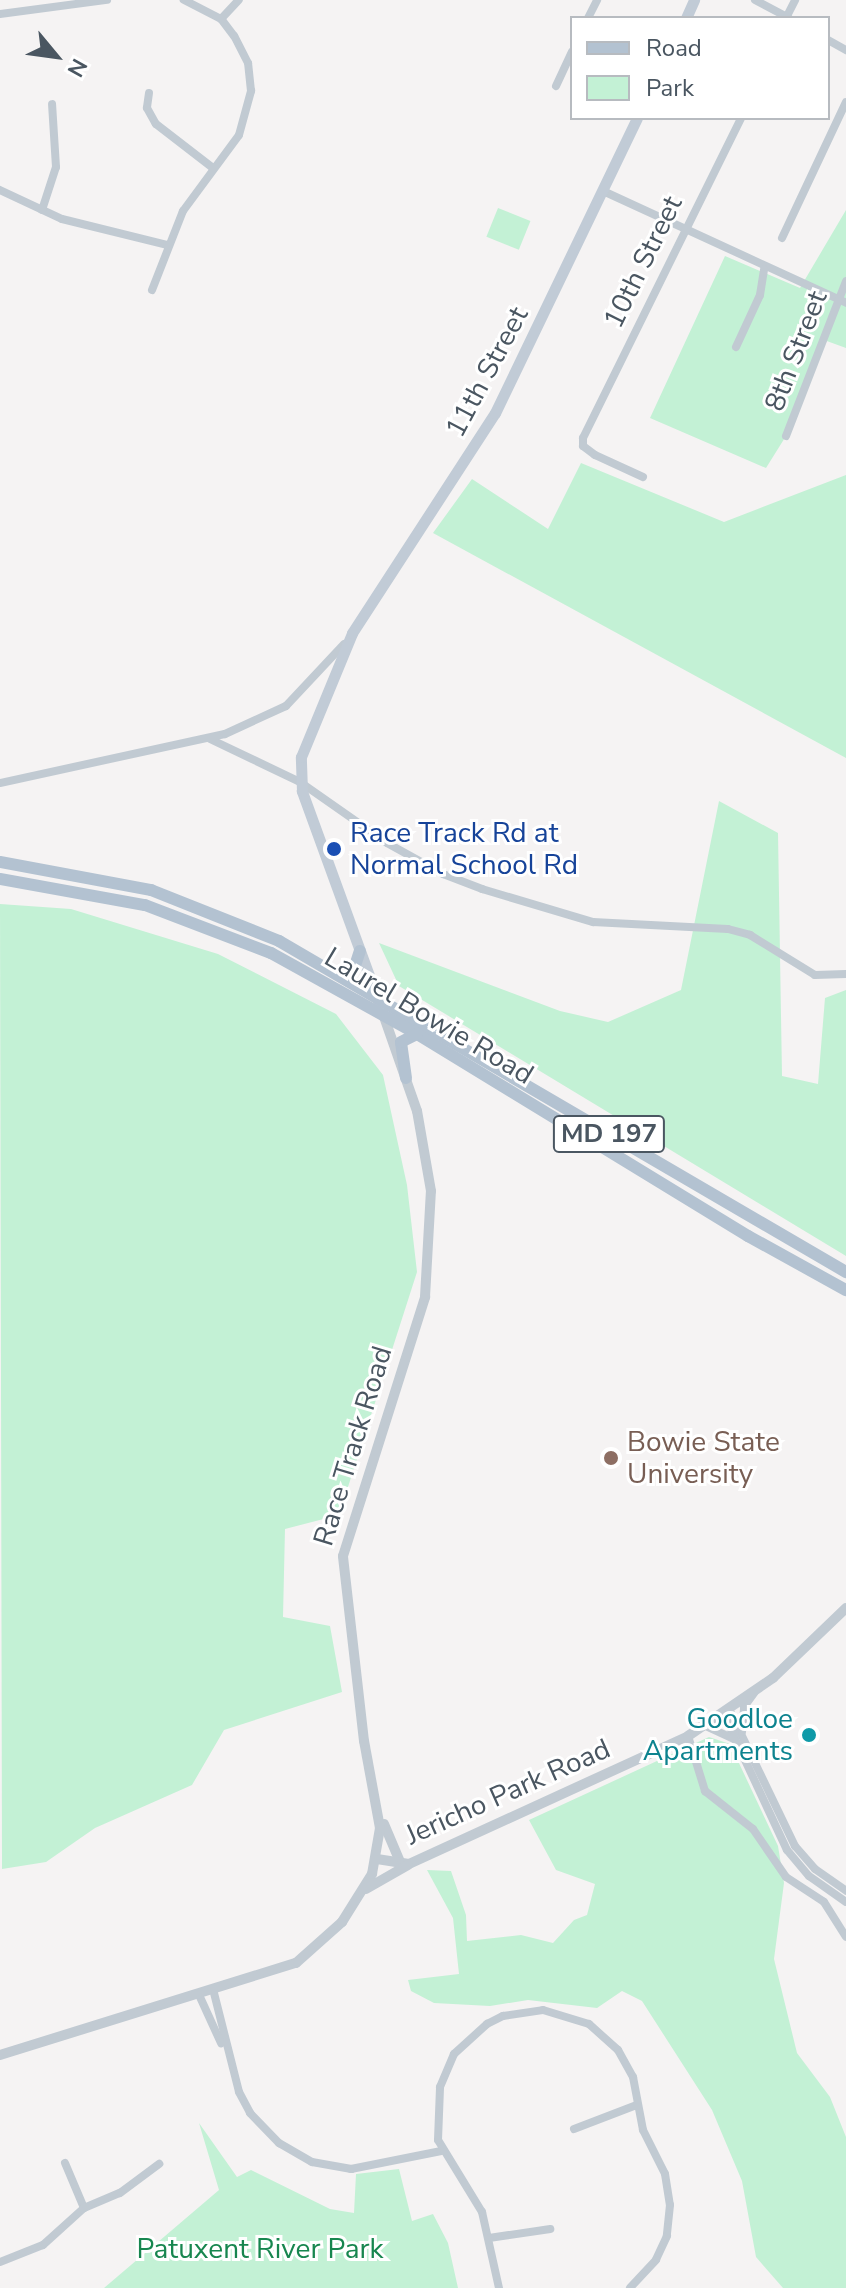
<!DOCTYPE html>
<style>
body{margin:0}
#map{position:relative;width:846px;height:2288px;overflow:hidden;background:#f5f3f3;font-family:"Nunito Sans",sans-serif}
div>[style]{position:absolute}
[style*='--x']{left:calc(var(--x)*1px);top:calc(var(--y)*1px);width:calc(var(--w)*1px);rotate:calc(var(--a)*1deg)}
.green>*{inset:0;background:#c3f1d5;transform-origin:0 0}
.minor>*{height:8px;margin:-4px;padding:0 4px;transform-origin:4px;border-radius:4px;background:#c1cad2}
.tertiary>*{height:10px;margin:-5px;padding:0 5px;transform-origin:5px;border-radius:5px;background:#c1cad2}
.secondary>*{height:11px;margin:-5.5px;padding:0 5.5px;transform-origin:5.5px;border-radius:5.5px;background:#c1cbd6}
.primary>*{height:12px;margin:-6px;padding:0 6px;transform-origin:6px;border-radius:6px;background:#b3c2d1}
.dots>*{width:22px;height:22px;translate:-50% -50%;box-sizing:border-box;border:4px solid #fff;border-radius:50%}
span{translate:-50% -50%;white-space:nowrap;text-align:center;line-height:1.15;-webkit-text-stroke:6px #fff;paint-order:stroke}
.shield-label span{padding:2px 6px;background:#fff;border:2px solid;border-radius:6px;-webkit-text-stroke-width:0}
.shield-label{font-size:26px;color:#4a5661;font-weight:700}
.street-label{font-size:28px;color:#4a5661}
.transit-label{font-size:28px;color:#164399}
.left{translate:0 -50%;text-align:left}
.education-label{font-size:28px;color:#785e54}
.culture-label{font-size:28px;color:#0d838f}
.right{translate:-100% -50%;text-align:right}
.park-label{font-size:28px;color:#17864f}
.legend{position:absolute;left:570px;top:16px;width:260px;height:104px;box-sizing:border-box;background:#fff;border:2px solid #b7bbc0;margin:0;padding:10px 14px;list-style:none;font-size:24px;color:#4a5661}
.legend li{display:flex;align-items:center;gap:16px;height:40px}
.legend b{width:40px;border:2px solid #b7bbc0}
.north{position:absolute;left:16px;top:16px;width:80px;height:80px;-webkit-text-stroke:6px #fff;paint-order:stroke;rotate:119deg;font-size:22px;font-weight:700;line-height:32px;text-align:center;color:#4a5661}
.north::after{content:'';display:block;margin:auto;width:28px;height:36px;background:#4a5661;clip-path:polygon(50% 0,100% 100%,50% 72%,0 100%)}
</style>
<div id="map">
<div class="green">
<div style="left:498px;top:208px;width:35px;height:31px;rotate:22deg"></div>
<div style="clip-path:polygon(846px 210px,846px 348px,824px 340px,786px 436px,766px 468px,650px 418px,725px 256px,800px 288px)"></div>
<div style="clip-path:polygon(581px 463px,724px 522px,846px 475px,846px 758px,433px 533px,472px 479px,548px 529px)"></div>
<div style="clip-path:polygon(719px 801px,778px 833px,782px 1076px,818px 1084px,825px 998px,846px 990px,846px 1256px,399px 986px,379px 943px,560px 1011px,608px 1022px,681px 990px)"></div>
<div style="clip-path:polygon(0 904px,71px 909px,218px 954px,336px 1014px,383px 1075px,407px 1185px,417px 1272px,339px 1515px,285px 1529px,283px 1617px,330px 1626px,342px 1692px,224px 1730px,192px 1785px,95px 1828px,46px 1862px,2px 1869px)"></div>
<div style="clip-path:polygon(709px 1737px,730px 1744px,778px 1846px,784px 1883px,774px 1959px,797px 2053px,830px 2097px,846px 2137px,846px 2288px,783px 2288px,756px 2257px,742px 2181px,712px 2110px,642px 2001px,622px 1991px,597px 2008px,528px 2000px,490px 2006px,434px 2003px,411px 1991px,408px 1980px,459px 1974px,453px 1918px,427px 1870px,451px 1871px,466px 1915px,467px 1941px,521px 1935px,553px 1943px,574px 1920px,587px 1915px,595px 1884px,556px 1870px,529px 1820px)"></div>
<div style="clip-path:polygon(199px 2123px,237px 2177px,251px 2170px,330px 2209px,354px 2213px,356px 2174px,399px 2169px,412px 2221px,433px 2214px,448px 2243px,458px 2288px,104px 2288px,219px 2190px)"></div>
</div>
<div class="minor">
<div style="--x:755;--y:0;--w:38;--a:28"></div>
<div style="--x:0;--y:14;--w:108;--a:-7.5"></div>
<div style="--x:588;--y:18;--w:20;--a:-63"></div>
<div style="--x:786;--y:18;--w:20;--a:-63"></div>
<div style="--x:221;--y:19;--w:26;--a:-47"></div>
<div style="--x:828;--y:40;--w:21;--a:29"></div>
<div style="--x:556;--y:86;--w:38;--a:-65"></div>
<div style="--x:149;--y:93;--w:15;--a:98"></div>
<div style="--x:147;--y:108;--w:18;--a:61"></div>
<div style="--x:156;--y:124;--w:72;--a:37.7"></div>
<div style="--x:0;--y:190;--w:68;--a:25.1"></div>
<div style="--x:62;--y:219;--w:108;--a:13.9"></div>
<div style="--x:603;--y:191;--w:268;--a:24.7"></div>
<div style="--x:42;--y:210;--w:45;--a:-72"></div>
<div style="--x:56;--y:167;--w:63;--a:-93.6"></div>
<div style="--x:782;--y:238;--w:150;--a:-64.8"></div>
<div style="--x:152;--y:290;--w:85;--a:-68.6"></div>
<div style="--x:183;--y:211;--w:94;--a:-53.6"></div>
<div style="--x:239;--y:135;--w:46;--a:-74.7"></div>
<div style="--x:251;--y:91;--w:28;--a:-96"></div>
<div style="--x:248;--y:63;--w:30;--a:-117"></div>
<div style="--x:234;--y:36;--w:21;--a:-127"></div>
<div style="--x:221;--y:19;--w:42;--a:-152.8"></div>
<div style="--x:736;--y:347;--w:57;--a:-65.2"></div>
<div style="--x:760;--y:295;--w:26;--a:-81"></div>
<div style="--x:786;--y:436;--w:166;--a:-68.8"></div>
<div style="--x:643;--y:477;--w:53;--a:-155.4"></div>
<div style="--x:595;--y:455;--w:15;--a:-143"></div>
<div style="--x:583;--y:446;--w:8;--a:-90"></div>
<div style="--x:583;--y:438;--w:357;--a:-63.7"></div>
<div style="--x:210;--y:739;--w:100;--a:25.5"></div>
<div style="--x:300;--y:782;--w:106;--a:35"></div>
<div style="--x:387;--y:843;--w:64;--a:29"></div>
<div style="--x:443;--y:874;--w:42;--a:21"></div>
<div style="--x:482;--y:889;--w:116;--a:16.6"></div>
<div style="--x:593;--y:922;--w:135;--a:3"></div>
<div style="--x:728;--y:929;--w:23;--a:15"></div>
<div style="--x:750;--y:935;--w:76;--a:31.6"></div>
<div style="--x:815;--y:975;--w:31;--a:-2"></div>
<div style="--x:0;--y:783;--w:230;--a:-12.3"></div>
<div style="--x:225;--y:734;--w:67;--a:-24.7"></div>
<div style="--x:286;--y:706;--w:85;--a:-46.9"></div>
<div style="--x:730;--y:1711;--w:150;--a:64.3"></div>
<div style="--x:795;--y:1846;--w:30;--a:49"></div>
<div style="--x:815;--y:1869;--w:38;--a:35"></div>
<div style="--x:724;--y:1715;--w:149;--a:65"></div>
<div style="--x:787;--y:1850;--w:34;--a:50"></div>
<div style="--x:809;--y:1876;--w:45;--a:35.1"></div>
<div style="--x:706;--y:1726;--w:31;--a:25"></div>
<div style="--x:742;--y:1732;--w:25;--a:-85"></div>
<div style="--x:744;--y:1707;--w:17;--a:-54"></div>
<div style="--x:688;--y:1736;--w:58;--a:72.8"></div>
<div style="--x:705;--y:1791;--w:61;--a:38.4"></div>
<div style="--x:753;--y:1829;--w:58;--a:55.5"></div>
<div style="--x:786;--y:1877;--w:45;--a:33.3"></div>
<div style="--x:824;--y:1902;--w:41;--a:57.8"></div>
<div style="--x:214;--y:1993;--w:102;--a:75.8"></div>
<div style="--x:239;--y:2092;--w:24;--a:62"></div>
<div style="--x:250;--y:2113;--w:42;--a:46"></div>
<div style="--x:279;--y:2143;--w:38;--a:30"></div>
<div style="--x:312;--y:2162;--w:40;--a:10"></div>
<div style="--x:351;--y:2169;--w:92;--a:-11.3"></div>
<div style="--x:200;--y:1997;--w:51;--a:65.5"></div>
<div style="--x:574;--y:2129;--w:67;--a:-20.9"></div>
<div style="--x:65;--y:2163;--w:49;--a:67.1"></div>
<div style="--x:489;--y:2238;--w:62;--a:-8.4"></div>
<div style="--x:0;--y:2262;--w:46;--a:-21.6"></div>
<div style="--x:43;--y:2245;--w:55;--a:-42.1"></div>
<div style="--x:84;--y:2208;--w:39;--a:-23"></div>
<div style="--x:120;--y:2193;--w:49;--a:-36.6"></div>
<div style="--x:499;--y:2288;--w:78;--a:-102.6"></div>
<div style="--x:482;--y:2212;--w:84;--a:-121.4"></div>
<div style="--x:438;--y:2140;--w:53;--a:-87.8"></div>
<div style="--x:440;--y:2087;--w:36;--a:-67"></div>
<div style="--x:454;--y:2054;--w:45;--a:-42.3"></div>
<div style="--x:487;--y:2024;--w:18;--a:-27"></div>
<div style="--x:503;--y:2016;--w:40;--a:-8.5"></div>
<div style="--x:543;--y:2010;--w:48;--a:16.9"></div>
<div style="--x:589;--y:2024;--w:39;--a:42"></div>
<div style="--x:618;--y:2050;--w:31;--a:61"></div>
<div style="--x:633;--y:2077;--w:54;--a:79.3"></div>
<div style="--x:643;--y:2130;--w:49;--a:63.4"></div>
<div style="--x:665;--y:2174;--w:31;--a:81"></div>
<div style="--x:670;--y:2205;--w:31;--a:96"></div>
<div style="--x:667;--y:2236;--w:26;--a:115"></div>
<div style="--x:656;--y:2260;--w:38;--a:133"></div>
</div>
<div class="tertiary">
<div style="--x:384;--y:1824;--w:43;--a:67"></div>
<div style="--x:377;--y:1859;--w:32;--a:9"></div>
<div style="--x:409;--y:1864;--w:307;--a:-24.6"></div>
<div style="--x:688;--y:1736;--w:103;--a:-34.3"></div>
<div style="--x:773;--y:1678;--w:101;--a:-43.8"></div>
<div style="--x:366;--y:1889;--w:48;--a:-29.7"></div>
<div style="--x:0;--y:2055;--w:310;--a:-17.3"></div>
<div style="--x:296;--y:1963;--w:62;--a:-41.7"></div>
<div style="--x:342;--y:1922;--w:57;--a:-58"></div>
<div style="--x:372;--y:1874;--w:47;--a:-80.1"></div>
<div style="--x:380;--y:1828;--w:88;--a:-100.4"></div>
<div style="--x:364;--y:1741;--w:186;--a:-96.5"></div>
<div style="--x:343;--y:1556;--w:272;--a:-72.4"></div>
<div style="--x:425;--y:1297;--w:106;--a:-86.8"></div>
<div style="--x:431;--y:1191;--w:81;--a:-99.9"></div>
<div style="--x:417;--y:1111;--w:103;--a:-109.3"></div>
</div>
<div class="secondary">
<div style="--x:686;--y:18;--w:20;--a:-66"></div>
<div style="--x:379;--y:1003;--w:226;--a:-110"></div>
<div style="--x:302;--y:791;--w:34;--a:-92"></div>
<div style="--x:301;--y:757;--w:134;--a:-67.6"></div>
<div style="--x:352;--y:633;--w:262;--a:-57"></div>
<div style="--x:495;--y:413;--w:327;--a:-64.3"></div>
</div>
<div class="primary">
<div style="--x:0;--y:862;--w:154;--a:10.5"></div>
<div style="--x:151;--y:890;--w:138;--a:21.7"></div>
<div style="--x:279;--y:941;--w:657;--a:30.28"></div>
<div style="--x:0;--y:879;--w:147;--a:10.2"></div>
<div style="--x:145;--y:905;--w:135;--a:20.9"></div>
<div style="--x:271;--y:953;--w:167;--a:29"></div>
<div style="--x:417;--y:1034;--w:388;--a:31.4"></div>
<div style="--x:748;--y:1236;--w:112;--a:28.9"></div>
<div style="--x:343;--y:974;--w:12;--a:-24"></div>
<div style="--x:354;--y:969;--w:19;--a:-72"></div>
<div style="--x:406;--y:1078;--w:36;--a:-98"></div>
<div style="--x:401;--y:1042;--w:18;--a:-27"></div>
</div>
<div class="dots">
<div style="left:334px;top:849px;background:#1a4fb4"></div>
<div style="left:611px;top:1458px;background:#8d6e63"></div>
<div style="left:809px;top:1735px;background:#0f9aa8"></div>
</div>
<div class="shield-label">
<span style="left:609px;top:1134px">MD 197</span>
</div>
<div class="street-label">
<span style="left:643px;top:262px;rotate:-64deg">10th Street</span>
<span style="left:796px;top:351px;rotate:-69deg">8th Street</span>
<span style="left:487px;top:372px;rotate:-62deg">11th Street</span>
<span style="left:429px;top:1016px;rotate:31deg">Laurel Bowie Road</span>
<span style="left:353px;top:1446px;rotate:-73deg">Race Track Road</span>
<span style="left:508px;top:1792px;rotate:-24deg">Jericho Park Road</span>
</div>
<div class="transit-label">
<span class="left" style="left:350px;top:849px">Race Track Rd at<br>Normal School Rd</span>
</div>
<div class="education-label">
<span class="left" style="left:627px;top:1458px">Bowie State<br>University</span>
</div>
<div class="culture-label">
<span class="right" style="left:793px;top:1735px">Goodloe<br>Apartments</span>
</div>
<div class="park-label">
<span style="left:260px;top:2249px">Patuxent River Park</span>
</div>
<ul class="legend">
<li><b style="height:10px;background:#b3c2d1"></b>Road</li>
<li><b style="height:22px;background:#c3f1d5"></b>Park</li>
</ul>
<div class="north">N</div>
</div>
